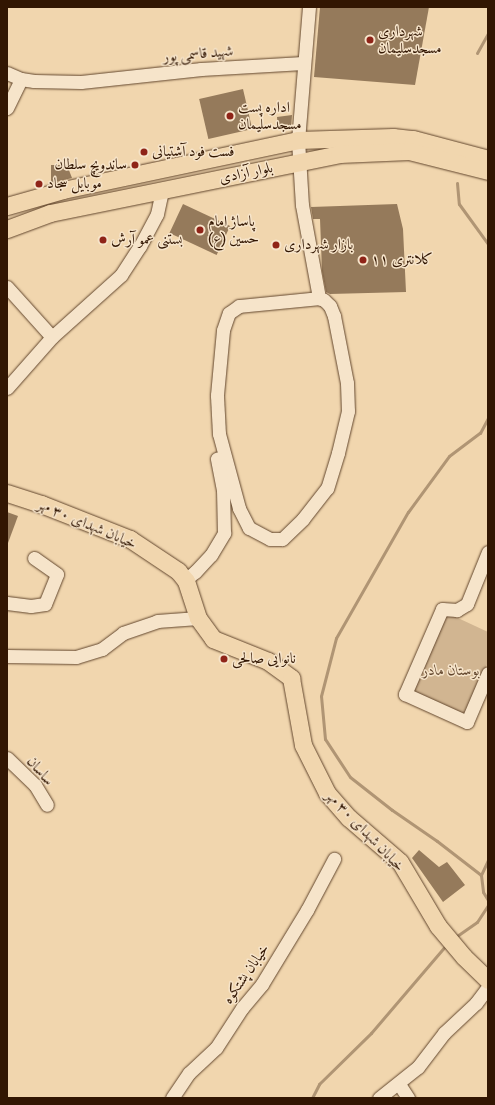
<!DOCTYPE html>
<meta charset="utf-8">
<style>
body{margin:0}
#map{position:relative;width:495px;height:1105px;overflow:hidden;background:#f1d6ae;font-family:"IM FELL DW Pica",Amiri,serif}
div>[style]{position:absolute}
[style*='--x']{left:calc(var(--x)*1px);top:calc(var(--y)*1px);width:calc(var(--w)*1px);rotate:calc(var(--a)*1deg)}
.green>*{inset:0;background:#d1b591}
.stream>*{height:3px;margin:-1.5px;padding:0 1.5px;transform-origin:1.5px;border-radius:1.5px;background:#b09574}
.building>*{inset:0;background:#957a5b;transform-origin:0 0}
.roads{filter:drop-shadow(0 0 1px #62462d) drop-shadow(0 0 1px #62462d)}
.minor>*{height:13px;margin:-6.5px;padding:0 6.5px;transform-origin:6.5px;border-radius:6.5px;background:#f6e4ca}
.major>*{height:17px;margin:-8.5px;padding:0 8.5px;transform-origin:8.5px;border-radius:8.5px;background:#f1d6ae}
.dots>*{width:11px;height:11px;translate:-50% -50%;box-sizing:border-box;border:2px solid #f6e4ca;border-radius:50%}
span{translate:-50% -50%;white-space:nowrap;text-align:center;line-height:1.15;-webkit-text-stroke:3px #f6e4ca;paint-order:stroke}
.poi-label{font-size:15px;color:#321602}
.left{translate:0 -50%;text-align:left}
.right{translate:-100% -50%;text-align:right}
.street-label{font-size:15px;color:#321602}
.park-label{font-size:15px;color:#62462d;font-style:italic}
.frame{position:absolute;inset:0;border:8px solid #321602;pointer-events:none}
</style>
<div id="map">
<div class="green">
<div style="clip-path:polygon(445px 612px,488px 632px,488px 662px,464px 716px,409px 691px)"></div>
</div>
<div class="stream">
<div style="--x:477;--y:53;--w:23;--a:-61"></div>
<div style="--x:457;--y:183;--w:21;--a:85"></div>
<div style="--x:459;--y:204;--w:49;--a:54.1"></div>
<div style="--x:488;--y:860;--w:17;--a:115"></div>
<div style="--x:481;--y:875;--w:17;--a:83"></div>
<div style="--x:483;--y:892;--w:9;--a:58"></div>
<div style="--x:481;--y:875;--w:56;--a:-142.3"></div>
<div style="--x:437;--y:841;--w:55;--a:-145.4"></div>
<div style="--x:392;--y:810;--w:53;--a:-141.8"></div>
<div style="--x:350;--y:777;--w:45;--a:-123.3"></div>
<div style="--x:325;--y:739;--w:43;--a:-95.3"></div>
<div style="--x:321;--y:696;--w:60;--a:-75.5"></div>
<div style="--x:336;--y:638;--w:145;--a:-60.3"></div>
<div style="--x:408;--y:512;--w:69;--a:-53.8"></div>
<div style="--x:449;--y:456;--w:39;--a:-37"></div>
<div style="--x:480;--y:433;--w:17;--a:-62"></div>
<div style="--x:454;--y:938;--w:28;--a:-35"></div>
<div style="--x:477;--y:922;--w:20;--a:-57"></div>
<div style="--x:312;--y:1098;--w:16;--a:-63"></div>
<div style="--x:319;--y:1084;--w:73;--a:-44.4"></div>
<div style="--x:371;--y:1033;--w:117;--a:-49.5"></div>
</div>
<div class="building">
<div style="clip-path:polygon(320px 7px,429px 7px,415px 85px,314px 77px)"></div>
<div style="left:243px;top:89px;width:41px;height:45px;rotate:77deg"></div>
<div style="clip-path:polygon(292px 115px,291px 127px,278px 129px,277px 117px)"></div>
<div style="clip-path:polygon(51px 165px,67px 165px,72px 178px,51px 183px)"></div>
<div style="left:183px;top:204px;width:52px;height:32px;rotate:25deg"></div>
<div style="clip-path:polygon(397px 204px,403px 229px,406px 292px,330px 294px,326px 292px,322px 271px,320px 219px,313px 219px,311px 207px)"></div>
<div style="clip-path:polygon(7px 512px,18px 516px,8px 543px,7px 542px)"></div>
<div style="clip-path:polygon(419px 850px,439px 867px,447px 862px,465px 885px,443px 902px,412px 858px)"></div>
</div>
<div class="roads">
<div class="minor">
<div style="--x:309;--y:7;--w:133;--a:94.7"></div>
<div style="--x:298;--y:140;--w:65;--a:86.5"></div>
<div style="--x:302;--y:205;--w:95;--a:79.6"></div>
<div style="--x:7;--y:73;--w:15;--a:23"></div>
<div style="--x:21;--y:79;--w:13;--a:9"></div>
<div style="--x:34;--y:81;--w:47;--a:1.2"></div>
<div style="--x:81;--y:82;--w:121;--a:-6.2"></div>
<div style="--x:201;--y:69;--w:102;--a:-3.4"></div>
<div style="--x:7;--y:108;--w:32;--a:-64"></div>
<div style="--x:7;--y:287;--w:67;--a:48"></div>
<div style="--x:319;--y:298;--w:5;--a:22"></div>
<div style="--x:324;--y:300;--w:8;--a:45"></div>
<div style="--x:330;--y:306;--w:11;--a:68"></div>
<div style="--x:334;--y:316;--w:68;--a:79"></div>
<div style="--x:347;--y:383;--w:28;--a:88"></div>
<div style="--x:348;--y:411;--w:43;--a:103.4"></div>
<div style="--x:338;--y:453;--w:37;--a:107"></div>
<div style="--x:327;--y:488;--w:39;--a:128"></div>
<div style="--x:303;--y:519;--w:29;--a:136"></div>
<div style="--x:282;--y:539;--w:12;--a:180"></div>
<div style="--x:270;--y:539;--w:24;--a:-152"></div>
<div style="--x:249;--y:528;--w:22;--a:-117"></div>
<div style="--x:239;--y:508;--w:77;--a:-105.1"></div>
<div style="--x:219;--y:434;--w:39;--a:-93"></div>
<div style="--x:217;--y:395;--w:65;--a:-84.7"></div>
<div style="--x:223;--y:330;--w:18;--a:-71"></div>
<div style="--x:229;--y:313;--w:12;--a:-35"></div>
<div style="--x:239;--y:306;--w:80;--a:-5.7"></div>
<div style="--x:7;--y:388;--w:68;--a:-48.6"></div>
<div style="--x:52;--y:337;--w:93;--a:-41.9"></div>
<div style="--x:121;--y:275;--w:35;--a:-57"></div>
<div style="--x:140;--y:246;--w:36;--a:-62"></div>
<div style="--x:157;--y:214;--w:25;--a:-78"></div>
<div style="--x:488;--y:552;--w:56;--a:112"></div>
<div style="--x:467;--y:604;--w:12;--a:149"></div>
<div style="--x:457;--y:610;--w:15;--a:-176"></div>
<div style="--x:442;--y:609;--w:93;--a:113.5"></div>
<div style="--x:405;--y:694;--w:68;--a:24.3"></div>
<div style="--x:467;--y:722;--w:53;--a:-66.8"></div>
<div style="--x:185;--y:580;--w:13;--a:-39"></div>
<div style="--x:195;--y:572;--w:23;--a:-47"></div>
<div style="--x:211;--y:555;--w:26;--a:-59"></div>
<div style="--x:224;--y:533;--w:43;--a:-91.3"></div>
<div style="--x:223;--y:490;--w:32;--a:-101"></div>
<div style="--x:7;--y:603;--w:24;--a:7"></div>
<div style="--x:31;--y:606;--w:14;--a:-8"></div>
<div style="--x:45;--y:604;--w:32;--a:-68"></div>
<div style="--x:57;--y:574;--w:28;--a:-145"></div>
<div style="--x:7;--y:656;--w:69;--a:0.8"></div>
<div style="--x:76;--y:657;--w:27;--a:-17"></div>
<div style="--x:102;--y:649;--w:26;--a:-37"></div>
<div style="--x:123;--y:633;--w:36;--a:-19"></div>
<div style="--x:157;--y:621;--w:41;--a:-4.2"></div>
<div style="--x:7;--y:758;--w:39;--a:44"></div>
<div style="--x:35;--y:785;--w:23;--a:59"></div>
<div style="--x:399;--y:1084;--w:17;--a:57"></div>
<div style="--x:172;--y:1098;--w:30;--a:-56"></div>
<div style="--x:189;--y:1073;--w:37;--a:-43"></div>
<div style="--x:216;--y:1048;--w:48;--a:-57"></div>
<div style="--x:242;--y:1008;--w:31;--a:-50"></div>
<div style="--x:262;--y:984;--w:87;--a:-58.7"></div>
<div style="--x:307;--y:910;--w:58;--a:-62.1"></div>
<div style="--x:379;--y:1098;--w:50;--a:-38.5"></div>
<div style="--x:418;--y:1067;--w:43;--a:-52.6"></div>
<div style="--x:444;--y:1033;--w:44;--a:-43.2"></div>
<div style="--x:476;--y:1003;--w:20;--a:-53"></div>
</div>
<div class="major">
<div style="--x:7;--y:206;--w:58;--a:-15.9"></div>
<div style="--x:63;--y:190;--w:240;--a:-12"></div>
<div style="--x:298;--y:140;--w:95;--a:-1.8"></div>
<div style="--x:393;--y:137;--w:20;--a:6"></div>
<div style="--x:413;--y:139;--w:78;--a:14.9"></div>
<div style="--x:7;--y:229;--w:46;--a:-20.4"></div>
<div style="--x:50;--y:213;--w:295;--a:-11.5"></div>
<div style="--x:339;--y:154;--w:70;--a:-2.5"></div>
<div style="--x:409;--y:151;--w:81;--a:14.2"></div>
<div style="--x:7;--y:493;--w:36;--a:18"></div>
<div style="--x:41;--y:504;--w:96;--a:21.5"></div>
<div style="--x:130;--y:539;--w:58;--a:33.7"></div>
<div style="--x:178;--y:571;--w:13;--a:51"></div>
<div style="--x:186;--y:581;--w:39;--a:72"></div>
<div style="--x:198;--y:618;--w:26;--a:54"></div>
<div style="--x:213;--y:639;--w:59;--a:21.8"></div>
<div style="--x:268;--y:661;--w:29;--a:36"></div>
<div style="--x:291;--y:678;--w:68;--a:79.8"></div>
<div style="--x:303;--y:745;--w:54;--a:63.4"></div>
<div style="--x:327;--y:793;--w:33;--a:49"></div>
<div style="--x:349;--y:818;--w:67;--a:40.8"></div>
<div style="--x:400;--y:862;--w:74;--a:59.3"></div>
<div style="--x:438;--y:926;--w:40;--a:50"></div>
<div style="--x:464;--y:957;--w:33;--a:44"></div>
</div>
</div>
<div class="dots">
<div style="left:370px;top:40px;background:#8f2418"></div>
<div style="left:230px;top:116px;background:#8f2418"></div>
<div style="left:144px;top:152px;background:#8f2418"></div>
<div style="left:135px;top:165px;background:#8f2418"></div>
<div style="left:39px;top:184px;background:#8f2418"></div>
<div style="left:200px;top:230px;background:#8f2418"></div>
<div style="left:103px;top:240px;background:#8f2418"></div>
<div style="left:276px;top:245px;background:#8f2418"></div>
<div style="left:363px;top:260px;background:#8f2418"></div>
<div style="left:224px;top:659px;background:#8f2418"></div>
</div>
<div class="poi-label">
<span class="left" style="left:378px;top:40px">شهرداری<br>مسجدسلیمان</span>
<span class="left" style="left:238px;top:116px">اداره پست<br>مسجدسلیمان</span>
<span class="left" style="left:152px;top:152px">فست فود آشتیانی</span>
<span class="right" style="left:127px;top:165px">ساندویچ سلطان</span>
<span class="left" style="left:47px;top:184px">موبایل سجاد</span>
<span class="left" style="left:208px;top:230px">پاساژ امام<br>حسین (ع)</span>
<span class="left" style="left:111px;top:240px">بستنی عمو آرش</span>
<span class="left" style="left:284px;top:245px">بازار شهرداری</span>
<span class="left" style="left:371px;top:260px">کلانتری ۱۱</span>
<span class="left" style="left:232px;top:659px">نانوایی صالحی</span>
</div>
<div class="street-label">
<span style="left:198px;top:54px;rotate:-5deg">شهید قاسمی پور</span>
<span style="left:246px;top:173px;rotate:-12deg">بلوار آزادی</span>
<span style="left:87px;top:524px;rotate:23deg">خیابان شهدای ۳۰ مهر</span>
<span style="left:40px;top:771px;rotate:49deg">ساسان</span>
<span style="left:365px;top:831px;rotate:46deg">خیابان شهدای ۳۰ مهر</span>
<span style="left:246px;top:974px;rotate:-55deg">خیابان پشتکوه</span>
</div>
<div class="park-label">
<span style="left:451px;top:671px">بوستان مادر</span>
</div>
<div class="frame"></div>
</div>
